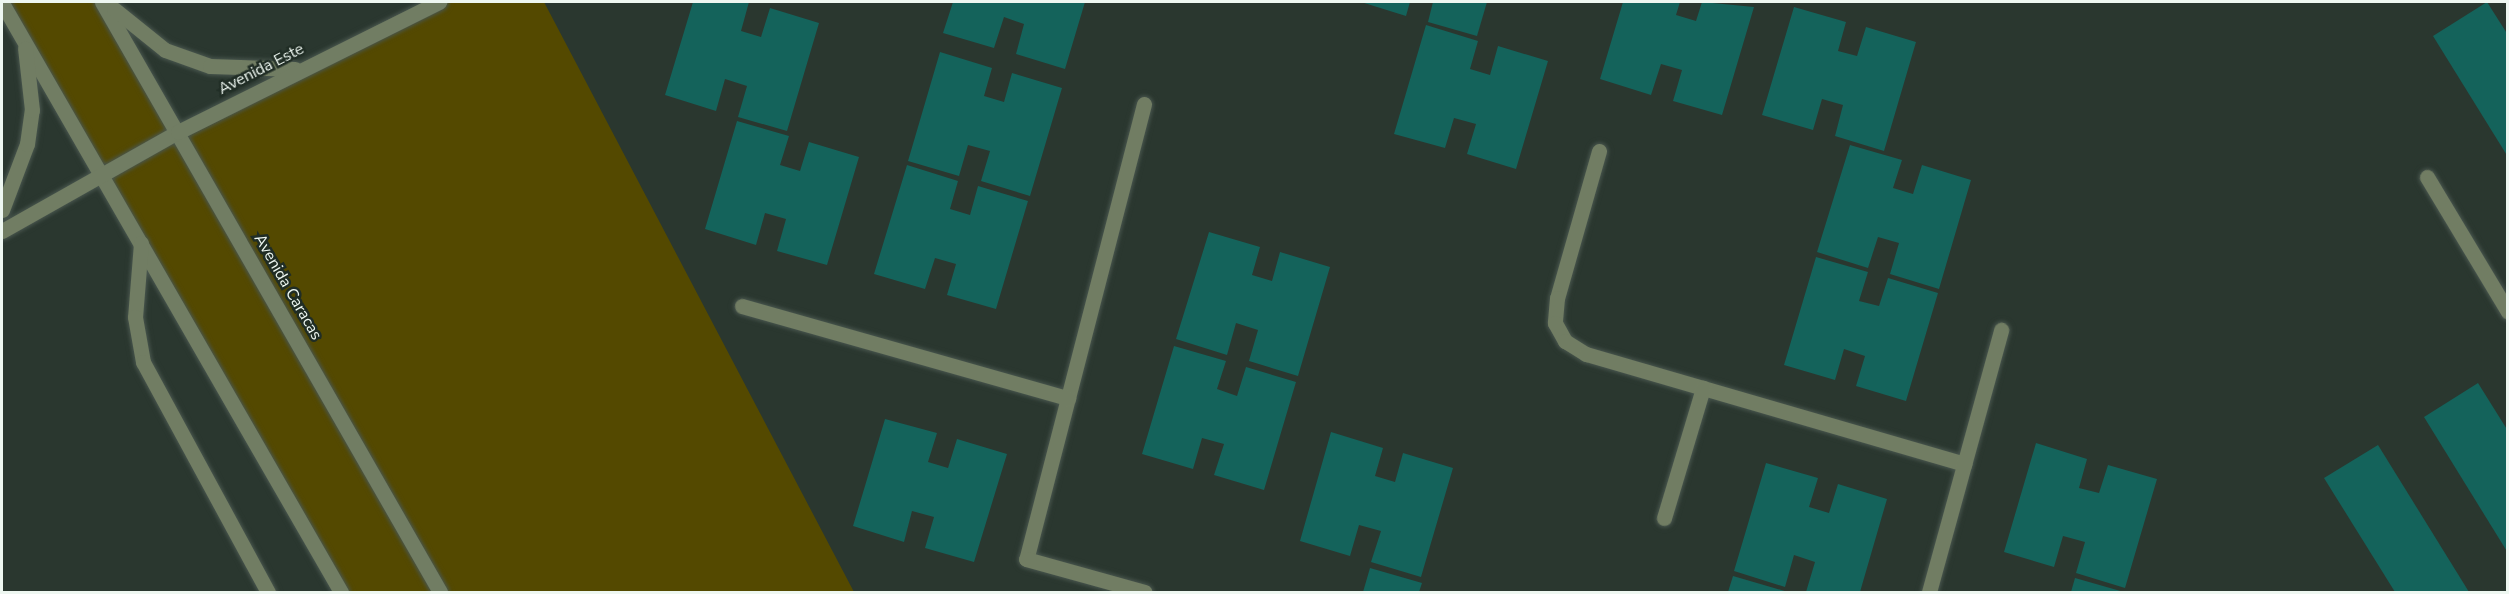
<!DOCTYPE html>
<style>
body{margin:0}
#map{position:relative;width:2509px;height:594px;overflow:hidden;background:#2a372f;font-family:"Nunito Sans",sans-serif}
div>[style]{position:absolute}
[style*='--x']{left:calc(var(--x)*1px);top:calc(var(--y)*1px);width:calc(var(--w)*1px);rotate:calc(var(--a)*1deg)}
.green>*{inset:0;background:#544900}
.building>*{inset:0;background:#14635b}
.roads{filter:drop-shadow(0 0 2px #49564e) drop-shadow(0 0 2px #49564e)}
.minor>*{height:15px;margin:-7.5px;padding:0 7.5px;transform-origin:7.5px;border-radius:7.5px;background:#717d63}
span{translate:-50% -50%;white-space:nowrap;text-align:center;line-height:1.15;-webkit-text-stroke:5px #202d25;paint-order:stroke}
.street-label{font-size:16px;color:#eef7f1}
.frame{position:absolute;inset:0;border:3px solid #eef7f1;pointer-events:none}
</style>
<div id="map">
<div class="green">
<div style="clip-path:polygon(2px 2px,102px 2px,178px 132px,439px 2px,544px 2px,854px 592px,341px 592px)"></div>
</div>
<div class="building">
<div style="clip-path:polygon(693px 2px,749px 2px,741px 31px,761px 37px,770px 8px,819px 23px,787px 131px,738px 117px,747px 86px,725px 79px,716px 111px,665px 95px)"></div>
<div style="clip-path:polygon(953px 2px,1085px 2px,1065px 69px,1016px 54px,1024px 24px,1004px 17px,994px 48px,943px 33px)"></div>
<div style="clip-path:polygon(1361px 2px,1410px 2px,1406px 16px)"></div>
<div style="clip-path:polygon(1433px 2px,1487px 2px,1477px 36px,1428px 22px)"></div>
<div style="clip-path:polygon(1623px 2px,1680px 2px,1676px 15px,1696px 21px,1702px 2px,1754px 7px,1722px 115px,1673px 101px,1682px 70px,1661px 64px,1651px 95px,1600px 79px)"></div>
<div style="clip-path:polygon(2487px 2px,2508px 35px,2508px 157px,2433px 36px)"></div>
<div style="clip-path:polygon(1794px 7px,1846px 22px,1838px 51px,1857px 56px,1866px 27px,1916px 42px,1884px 151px,1835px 136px,1843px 105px,1822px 99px,1813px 130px,1762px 115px)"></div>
<div style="clip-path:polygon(1426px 25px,1478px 41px,1470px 69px,1490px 75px,1498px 46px,1548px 61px,1516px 169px,1467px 154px,1476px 124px,1454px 118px,1445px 148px,1394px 134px)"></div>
<div style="clip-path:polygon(940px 52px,992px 68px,984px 96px,1004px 102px,1012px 73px,1062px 88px,1030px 196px,981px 181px,990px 151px,968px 145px,959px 176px,908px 161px)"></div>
<div style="clip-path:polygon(737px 121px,789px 136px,780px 165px,800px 171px,809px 142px,859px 157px,827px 265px,777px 251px,786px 219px,765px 213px,756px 245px,705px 229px)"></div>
<div style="clip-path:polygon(1850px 145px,1902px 160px,1893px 188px,1913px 194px,1922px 165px,1971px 180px,1939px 289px,1890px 274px,1899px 243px,1878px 237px,1868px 268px,1817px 252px)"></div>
<div style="clip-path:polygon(907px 165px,958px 181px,950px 209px,970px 215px,978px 186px,1028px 201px,996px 309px,947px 295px,956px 264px,935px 258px,925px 289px,874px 274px)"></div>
<div style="clip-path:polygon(1209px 232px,1260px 247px,1252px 275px,1272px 281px,1280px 252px,1330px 267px,1298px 376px,1249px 361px,1258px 330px,1236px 323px,1227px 355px,1176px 339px)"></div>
<div style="clip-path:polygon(1816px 257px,1868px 272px,1859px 301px,1879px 306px,1888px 278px,1938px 293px,1906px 401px,1856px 386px,1865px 356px,1844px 349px,1835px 380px,1784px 365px)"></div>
<div style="clip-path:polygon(1174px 346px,1226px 361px,1217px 389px,1237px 396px,1246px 367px,1296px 382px,1264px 490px,1214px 475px,1224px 444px,1202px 438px,1193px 469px,1142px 454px)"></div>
<div style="clip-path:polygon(2478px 383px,2508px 431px,2508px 553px,2424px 417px)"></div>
<div style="clip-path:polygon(885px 419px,937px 433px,928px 462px,948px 468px,957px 439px,1007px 454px,974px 562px,925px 548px,934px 517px,912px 511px,904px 542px,853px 526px)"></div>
<div style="clip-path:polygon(1331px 432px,1383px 448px,1375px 476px,1395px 482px,1403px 453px,1453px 468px,1421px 577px,1371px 562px,1381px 531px,1359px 525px,1350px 556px,1300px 541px)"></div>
<div style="clip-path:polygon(2036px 443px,2087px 459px,2079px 488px,2099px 493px,2108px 465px,2157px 479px,2125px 588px,2076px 573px,2085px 542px,2063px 536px,2054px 567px,2004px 552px)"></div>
<div style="clip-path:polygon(2378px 445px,2469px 592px,2395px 592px,2324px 478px)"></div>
<div style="clip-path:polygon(1766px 463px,1818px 478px,1809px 507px,1829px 513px,1838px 484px,1887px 499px,1860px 592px,1806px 592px,1815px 562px,1794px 555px,1785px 587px,1734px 571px)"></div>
<div style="clip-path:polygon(1370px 568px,1422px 583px,1419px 592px,1363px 592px)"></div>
<div style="clip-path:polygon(1733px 576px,1788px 592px,1728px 592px)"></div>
<div style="clip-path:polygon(2075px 578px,2124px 592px,2071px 592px)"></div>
</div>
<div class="roads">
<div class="minor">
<div style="--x:102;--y:2;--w:680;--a:60.19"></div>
<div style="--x:2;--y:3;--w:680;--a:60.08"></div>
<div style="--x:114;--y:9;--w:65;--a:38.8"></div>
<div style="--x:165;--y:50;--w:48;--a:19.6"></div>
<div style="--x:210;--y:66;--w:85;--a:2"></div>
<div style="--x:1144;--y:104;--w:470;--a:104.5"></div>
<div style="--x:1026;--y:559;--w:123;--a:15.5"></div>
<div style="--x:1599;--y:151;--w:153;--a:105.9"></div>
<div style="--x:1557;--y:298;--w:25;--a:95"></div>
<div style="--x:1555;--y:323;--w:21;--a:61"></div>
<div style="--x:1565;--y:341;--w:25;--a:32"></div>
<div style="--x:1586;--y:354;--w:394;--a:16.2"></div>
<div style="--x:2427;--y:177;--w:157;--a:59"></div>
<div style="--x:2;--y:210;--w:71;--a:-69.3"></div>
<div style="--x:27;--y:144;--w:34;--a:-82"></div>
<div style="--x:32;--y:110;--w:62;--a:-96.4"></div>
<div style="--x:2;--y:231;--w:202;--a:-29.4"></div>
<div style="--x:178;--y:132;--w:292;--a:-26.5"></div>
<div style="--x:141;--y:243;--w:74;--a:94.6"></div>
<div style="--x:135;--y:317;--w:46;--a:79.9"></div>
<div style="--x:143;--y:362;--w:262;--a:61.5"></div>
<div style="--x:742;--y:306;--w:339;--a:15.8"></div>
<div style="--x:1664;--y:518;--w:136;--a:-73.3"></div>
<div style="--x:1929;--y:592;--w:272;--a:-74.6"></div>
</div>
</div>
<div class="street-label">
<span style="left:261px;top:69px;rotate:-27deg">Avenida Este</span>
<span style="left:288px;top:287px;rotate:60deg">Avenida Caracas</span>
</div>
<div class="frame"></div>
</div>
